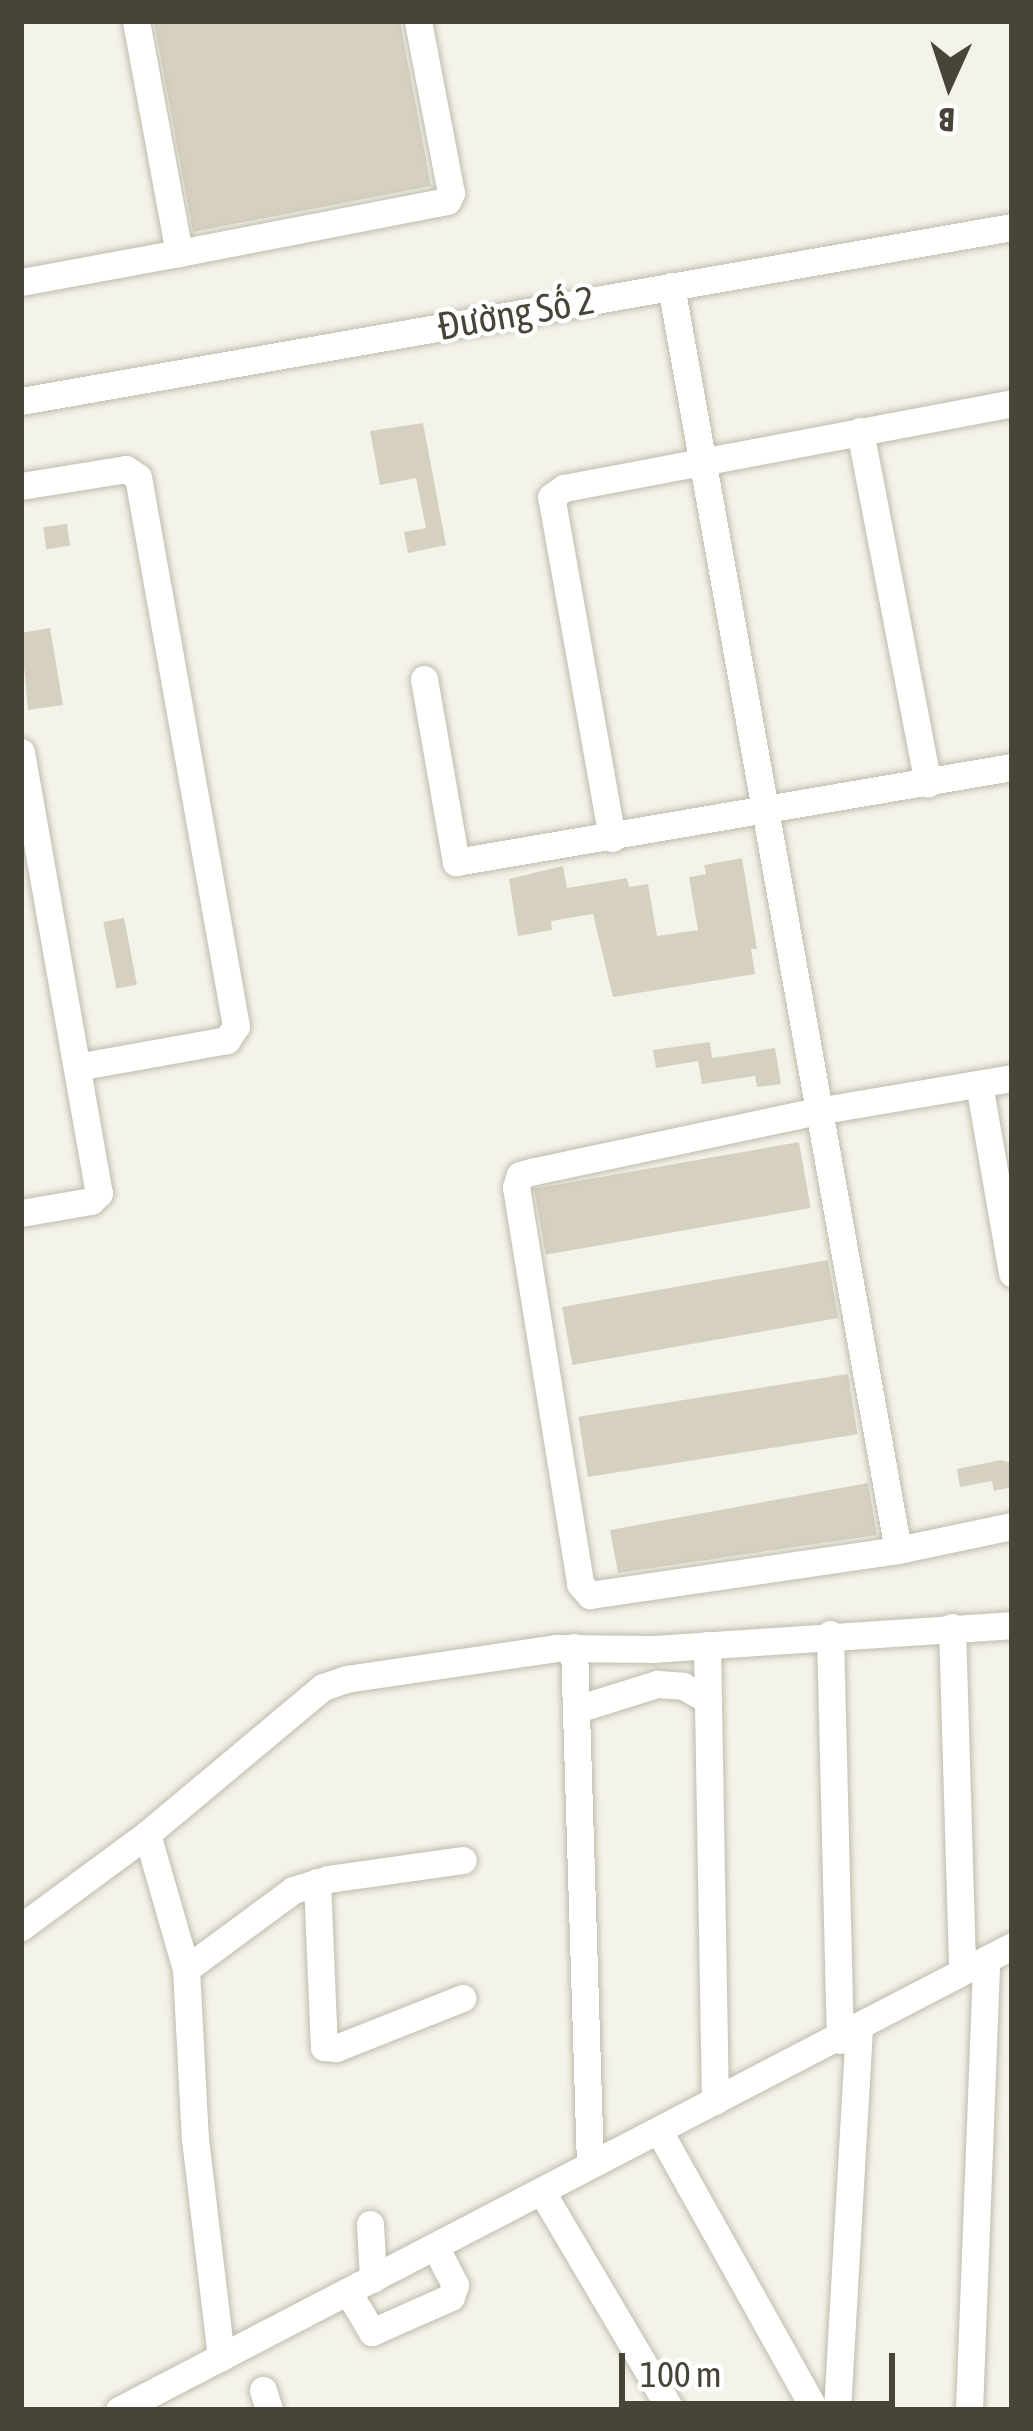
<!DOCTYPE html>
<meta charset="utf-8">
<style>
body{margin:0}
#map{position:relative;width:1033px;height:2431px;overflow:hidden;background:#f4f3ea;font-family:"Asap Condensed",sans-serif}
div>[style]{position:absolute}
[style*='--x']{left:calc(var(--x)*1px);top:calc(var(--y)*1px);width:calc(var(--w)*1px);rotate:calc(var(--a)*1deg)}
.building>*{inset:0;background:#d6d0c0;transform-origin:0 0}
.roads{filter:drop-shadow(0 0 3px #c0bcad) drop-shadow(0 0 3px #c0bcad)}
.minor>*{height:27px;margin:-13.5px;padding:0 13.5px;transform-origin:13.5px;border-radius:13.5px;background:#fff}
span{translate:-50% -50%;white-space:nowrap;text-align:center;line-height:1.15;-webkit-text-stroke:9px #fff;paint-order:stroke}
.street-label{font-size:39px;color:#484438}
.frame{position:absolute;inset:0;border:24px solid #484438;pointer-events:none}
.north{position:absolute;left:889px;top:24px;width:120px;height:120px;-webkit-text-stroke:9px #fff;paint-order:stroke;rotate:183deg;font-size:33px;font-weight:700;line-height:48px;text-align:center;color:#484438}
.north::after{content:'';display:block;margin:auto;width:42px;height:54px;background:#484438;clip-path:polygon(50% 0,100% 100%,50% 72%,0 100%)}
.scale{position:absolute;left:619px;top:2353px;width:276px;height:54px;box-sizing:border-box;border:6px solid #484438;border-top:0;padding-left:15px;font-size:36px;line-height:42px;white-space:nowrap;color:#484438;-webkit-text-stroke:9px #fff;paint-order:stroke}
</style>
<div id="map">
<div class="building">
<div style="clip-path:polygon(154px 21px,400px 21px,431px 186px,193px 232px)"></div>
<div style="clip-path:polygon(423px 423px,446px 545px,408px 553px,404px 532px,426px 528px,416px 478px,380px 485px,370px 431px)"></div>
<div style="left:67px;top:524px;width:22px;height:24px;rotate:82deg"></div>
<div style="clip-path:polygon(50px 628px,63px 705px,28px 710px,21px 633px)"></div>
<div style="clip-path:polygon(742px 858px,757px 949px,751px 949px,755px 974px,613px 997px,593px 914px,551px 921px,552px 930px,518px 936px,509px 879px,563px 866px,567px 888px,627px 878px,629px 887px,648px 884px,657px 936px,698px 930px,689px 877px,706px 874px,704px 865px)"></div>
<div style="left:124px;top:918px;width:68px;height:21px;rotate:79deg"></div>
<div style="clip-path:polygon(710px 1042px,712px 1058px,775px 1048px,781px 1084px,757px 1087px,755px 1076px,702px 1084px,698px 1061px,656px 1068px,653px 1050px)"></div>
<div style="left:799px;top:1142px;width:67px;height:269px;rotate:80deg"></div>
<div style="left:828px;top:1260px;width:59px;height:270px;rotate:80deg"></div>
<div style="left:848px;top:1374px;width:61px;height:273px;rotate:81deg"></div>
<div style="clip-path:polygon(1001px 1460px,1012px 1463px,1012px 1487px,994px 1491px,992px 1481px,960px 1487px,957px 1469px)"></div>
<div style="clip-path:polygon(868px 1483px,877px 1535px,618px 1573px,610px 1530px)"></div>
</div>
<div class="roads">
<div class="minor">
<div style="--x:136;--y:21;--w:236;--a:79.5"></div>
<div style="--x:179;--y:253;--w:273;--a:-11"></div>
<div style="--x:447;--y:201;--w:9;--a:-63"></div>
<div style="--x:451;--y:193;--w:175;--a:-100.9"></div>
<div style="--x:21;--y:282;--w:161;--a:-10.4"></div>
<div style="--x:671;--y:286;--w:1284;--a:79.82"></div>
<div style="--x:21;--y:401;--w:1006;--a:-9.96"></div>
<div style="--x:860;--y:431;--w:359;--a:79.1"></div>
<div style="--x:21;--y:486;--w:106;--a:-9.2"></div>
<div style="--x:126;--y:469;--w:14;--a:34"></div>
<div style="--x:138;--y:477;--w:558;--a:79.88"></div>
<div style="--x:236;--y:1026;--w:17;--a:123"></div>
<div style="--x:227;--y:1040;--w:152;--a:169.8"></div>
<div style="--x:424;--y:679;--w:186;--a:80.1"></div>
<div style="--x:456;--y:862;--w:564;--a:-9.7"></div>
<div style="--x:21;--y:752;--w:448;--a:80"></div>
<div style="--x:99;--y:1193;--w:11;--a:135"></div>
<div style="--x:91;--y:1201;--w:71;--a:170.3"></div>
<div style="--x:612;--y:838;--w:346;--a:-100.1"></div>
<div style="--x:551;--y:497;--w:16;--a:-35"></div>
<div style="--x:564;--y:488;--w:456;--a:-10.7"></div>
<div style="--x:1012;--y:1078;--w:193;--a:170.4"></div>
<div style="--x:822;--y:1110;--w:294;--a:168"></div>
<div style="--x:534;--y:1171;--w:15;--a:164"></div>
<div style="--x:520;--y:1175;--w:13;--a:108"></div>
<div style="--x:516;--y:1187;--w:402;--a:80.8"></div>
<div style="--x:580;--y:1584;--w:15;--a:48"></div>
<div style="--x:590;--y:1595;--w:311;--a:-8.3"></div>
<div style="--x:898;--y:1550;--w:116;--a:-11.9"></div>
<div style="--x:979;--y:1084;--w:192;--a:80.1"></div>
<div style="--x:952;--y:1627;--w:344;--a:88.3"></div>
<div style="--x:830;--y:1634;--w:406;--a:88.6"></div>
<div style="--x:707;--y:1645;--w:456;--a:89"></div>
<div style="--x:574;--y:1647;--w:517;--a:88.23"></div>
<div style="--x:577;--y:1709;--w:84;--a:-17.4"></div>
<div style="--x:657;--y:1684;--w:26;--a:4"></div>
<div style="--x:683;--y:1686;--w:29;--a:29"></div>
<div style="--x:147;--y:1834;--w:141;--a:73.9"></div>
<div style="--x:186;--y:1969;--w:170;--a:87"></div>
<div style="--x:195;--y:2139;--w:220;--a:83.2"></div>
<div style="--x:317;--y:1882;--w:165;--a:87.6"></div>
<div style="--x:324;--y:2047;--w:12;--a:5"></div>
<div style="--x:336;--y:2048;--w:136;--a:-21.6"></div>
<div style="--x:21;--y:1927;--w:157;--a:-36.4"></div>
<div style="--x:147;--y:1834;--w:229;--a:-39.9"></div>
<div style="--x:323;--y:1687;--w:24;--a:-19"></div>
<div style="--x:346;--y:1679;--w:212;--a:-8.4"></div>
<div style="--x:556;--y:1648;--w:97;--a:0.6"></div>
<div style="--x:653;--y:1649;--w:360;--a:-3.8"></div>
<div style="--x:186;--y:1969;--w:133;--a:-36.4"></div>
<div style="--x:293;--y:1890;--w:37;--a:-17"></div>
<div style="--x:328;--y:1879;--w:136;--a:-8"></div>
<div style="--x:659;--y:2131;--w:320;--a:60.8"></div>
<div style="--x:542;--y:2192;--w:253;--a:59.4"></div>
<div style="--x:370;--y:2224;--w:55;--a:86.9"></div>
<div style="--x:348;--y:2292;--w:47;--a:59"></div>
<div style="--x:372;--y:2332;--w:86;--a:-23.9"></div>
<div style="--x:451;--y:2297;--w:13;--a:-72"></div>
<div style="--x:455;--y:2285;--w:44;--a:-117.1"></div>
<div style="--x:263;--y:2390;--w:21;--a:73"></div>
<div style="--x:119;--y:2410;--w:1006;--a:-27.46"></div>
<div style="--x:837;--y:2410;--w:383;--a:-86.7"></div>
<div style="--x:969;--y:2410;--w:451;--a:-87.8"></div>
</div>
</div>
<div class="street-label">
<span style="left:516px;top:313px;rotate:-10deg">Đường Số 2</span>
</div>
<div class="frame"></div>
<div class="north">B</div>
<div class="scale">100 m</div>
</div>
